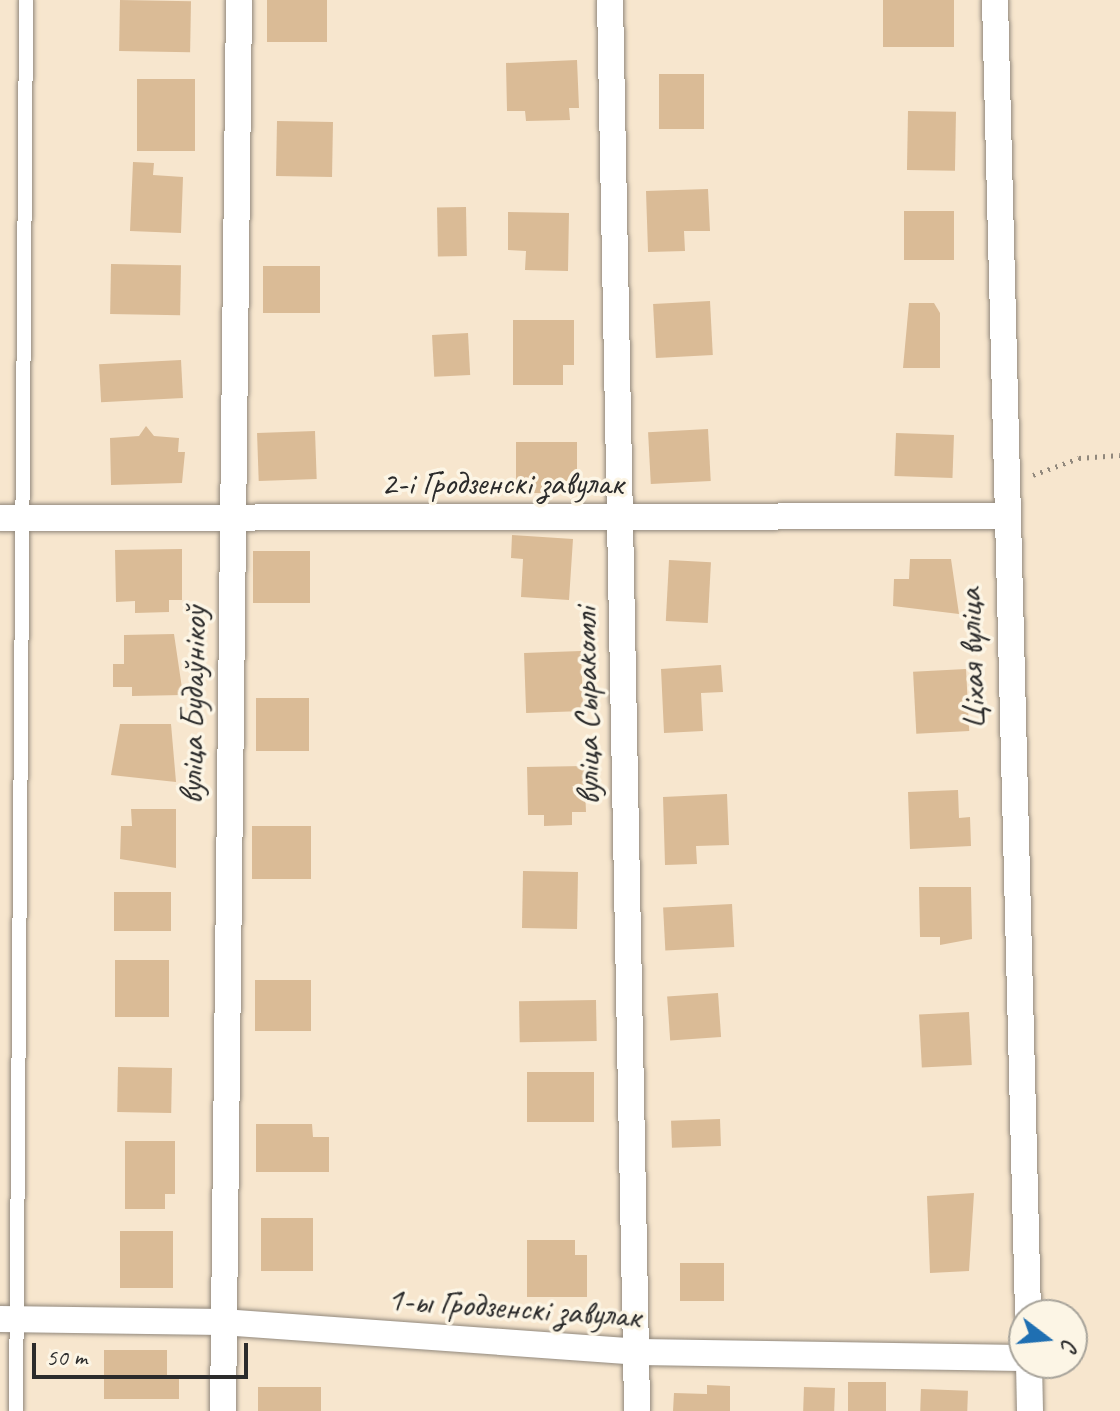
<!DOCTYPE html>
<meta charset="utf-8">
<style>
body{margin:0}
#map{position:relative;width:1120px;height:1411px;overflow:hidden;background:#f7e6ce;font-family:Caveat,sans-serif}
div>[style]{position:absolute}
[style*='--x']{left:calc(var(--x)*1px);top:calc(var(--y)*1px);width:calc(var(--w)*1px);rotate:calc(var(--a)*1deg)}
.building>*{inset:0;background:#dabb96;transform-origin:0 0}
.path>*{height:5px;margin-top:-2.5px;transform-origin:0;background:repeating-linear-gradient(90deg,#91887c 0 2px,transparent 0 8px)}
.roads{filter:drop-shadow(0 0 2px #91887c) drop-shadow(0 0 2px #91887c)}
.lane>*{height:14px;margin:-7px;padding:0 7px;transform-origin:7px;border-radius:7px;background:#fff}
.street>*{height:26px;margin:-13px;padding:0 13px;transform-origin:13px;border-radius:13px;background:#fff}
span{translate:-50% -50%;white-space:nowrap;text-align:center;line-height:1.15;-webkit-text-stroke:7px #fcf5e5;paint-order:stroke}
.street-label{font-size:34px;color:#2b2b2b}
.north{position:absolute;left:1008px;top:1299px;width:80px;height:80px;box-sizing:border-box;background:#fcf5e5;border:2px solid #a8a49b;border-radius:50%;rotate:106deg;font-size:22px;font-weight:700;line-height:32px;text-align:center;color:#2b2b2b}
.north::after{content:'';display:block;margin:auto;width:28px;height:36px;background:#1f6fb2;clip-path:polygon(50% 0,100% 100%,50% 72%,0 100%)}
.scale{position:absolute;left:32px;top:1343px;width:216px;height:36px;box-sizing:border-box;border:4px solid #2b2b2b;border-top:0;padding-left:10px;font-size:24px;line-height:28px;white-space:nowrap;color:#2b2b2b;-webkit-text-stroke:6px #fcf5e5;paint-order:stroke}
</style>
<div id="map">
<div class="building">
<div style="left:120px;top:0;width:71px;height:51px;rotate:1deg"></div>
<div style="left:267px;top:0;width:60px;height:42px"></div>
<div style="left:883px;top:0;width:71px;height:47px"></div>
<div style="clip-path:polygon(577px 60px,579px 108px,569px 108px,570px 120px,526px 121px,525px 111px,507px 111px,506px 63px)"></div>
<div style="left:659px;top:74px;width:45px;height:55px"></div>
<div style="left:137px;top:79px;width:58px;height:72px"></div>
<div style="left:908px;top:111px;width:48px;height:59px;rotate:1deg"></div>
<div style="left:277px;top:121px;width:56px;height:55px;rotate:1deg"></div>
<div style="clip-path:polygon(133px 162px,154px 163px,153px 175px,183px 177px,181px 233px,130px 231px)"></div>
<div style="clip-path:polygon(708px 189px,710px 231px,684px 231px,685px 251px,648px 252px,646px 191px)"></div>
<div style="left:466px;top:207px;width:49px;height:29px;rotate:89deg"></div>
<div style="left:904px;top:211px;width:50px;height:49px"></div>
<div style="clip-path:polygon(508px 212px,569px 213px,568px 271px,525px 270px,526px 251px,508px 250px)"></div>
<div style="left:111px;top:264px;width:70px;height:50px;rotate:1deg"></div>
<div style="left:263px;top:266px;width:57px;height:47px"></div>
<div style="left:710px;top:301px;width:54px;height:57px;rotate:87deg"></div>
<div style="clip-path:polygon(909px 303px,934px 303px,940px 313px,940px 368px,903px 368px)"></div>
<div style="clip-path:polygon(513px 320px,574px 320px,574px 365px,563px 365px,563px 385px,513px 385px)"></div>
<div style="left:468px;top:333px;width:42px;height:36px;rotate:87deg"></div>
<div style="left:181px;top:360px;width:38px;height:82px;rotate:87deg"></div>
<div style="clip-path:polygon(146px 426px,154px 436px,179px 438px,178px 452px,185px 452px,182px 483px,111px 485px,110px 438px,139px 436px)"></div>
<div style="left:708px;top:429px;width:52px;height:60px;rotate:87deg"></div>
<div style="left:315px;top:431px;width:48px;height:58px;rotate:88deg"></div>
<div style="left:896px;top:433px;width:58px;height:43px;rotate:2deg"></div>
<div style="left:516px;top:442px;width:61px;height:51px"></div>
<div style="clip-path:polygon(512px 535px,573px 539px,569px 600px,521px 597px,523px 559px,511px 558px)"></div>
<div style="clip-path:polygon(182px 549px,182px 600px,169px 600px,169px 612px,135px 613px,135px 601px,116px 602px,115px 550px)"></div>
<div style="left:253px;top:551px;width:57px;height:52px"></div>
<div style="clip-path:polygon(910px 559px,951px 559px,959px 614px,893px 606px,894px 579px,909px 579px)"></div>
<div style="left:669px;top:560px;width:42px;height:61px;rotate:3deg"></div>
<div style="clip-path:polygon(174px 634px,183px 695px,132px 696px,132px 687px,113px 687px,113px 664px,124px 664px,124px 635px)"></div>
<div style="left:581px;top:651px;width:60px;height:57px;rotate:88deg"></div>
<div style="clip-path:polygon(721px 665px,723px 692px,701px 693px,703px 731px,664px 733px,661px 669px)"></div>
<div style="left:966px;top:669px;width:62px;height:53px;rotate:87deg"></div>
<div style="left:309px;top:698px;width:53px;height:53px;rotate:90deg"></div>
<div style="clip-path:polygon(120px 724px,171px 724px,176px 782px,111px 775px)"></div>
<div style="clip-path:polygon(584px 766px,586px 812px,572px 812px,572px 825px,544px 826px,544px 815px,528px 815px,527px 767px)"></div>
<div style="clip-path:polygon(958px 790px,959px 818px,970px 817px,971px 846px,910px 849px,908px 792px)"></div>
<div style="clip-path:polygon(727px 794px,729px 845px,696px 846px,697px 864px,665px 865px,663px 797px)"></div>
<div style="clip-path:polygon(131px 809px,176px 809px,176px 868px,120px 859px,121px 826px,132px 826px)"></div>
<div style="left:311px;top:826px;width:53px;height:59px;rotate:90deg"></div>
<div style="left:578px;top:872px;width:57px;height:55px;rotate:91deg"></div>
<div style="clip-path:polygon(919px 887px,971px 887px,972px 939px,940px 945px,940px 937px,920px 937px)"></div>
<div style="left:114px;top:892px;width:57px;height:39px"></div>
<div style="left:732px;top:904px;width:43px;height:69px;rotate:87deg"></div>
<div style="left:115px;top:960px;width:54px;height:57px"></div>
<div style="left:311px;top:980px;width:51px;height:56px;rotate:90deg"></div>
<div style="left:718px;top:993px;width:44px;height:51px;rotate:86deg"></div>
<div style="left:596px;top:1000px;width:41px;height:77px;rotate:89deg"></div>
<div style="left:969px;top:1012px;width:53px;height:50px;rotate:87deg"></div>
<div style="left:118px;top:1067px;width:54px;height:45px;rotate:1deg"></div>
<div style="left:527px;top:1072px;width:67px;height:50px"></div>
<div style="left:720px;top:1119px;width:27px;height:49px;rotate:88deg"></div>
<div style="clip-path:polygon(256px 1124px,312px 1124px,313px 1137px,329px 1137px,329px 1172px,256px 1172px)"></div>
<div style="clip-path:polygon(125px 1141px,175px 1141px,175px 1194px,165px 1194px,165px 1209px,125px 1209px)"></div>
<div style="clip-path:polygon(974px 1193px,969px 1271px,930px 1273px,927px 1196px)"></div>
<div style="left:261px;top:1218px;width:52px;height:53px"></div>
<div style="left:173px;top:1231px;width:57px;height:53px;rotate:90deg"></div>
<div style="clip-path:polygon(527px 1240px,575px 1240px,575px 1255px,587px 1255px,587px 1297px,527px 1297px)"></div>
<div style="left:680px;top:1263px;width:44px;height:38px"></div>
<div style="clip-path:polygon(104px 1350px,167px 1350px,167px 1377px,179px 1377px,179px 1399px,104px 1399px)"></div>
<div style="left:848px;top:1382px;width:38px;height:29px"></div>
<div style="clip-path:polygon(707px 1385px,730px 1386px,730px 1411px,673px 1411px,674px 1393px,707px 1394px)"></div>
<div style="left:258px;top:1387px;width:63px;height:24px"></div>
<div style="left:804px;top:1387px;width:31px;height:24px;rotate:2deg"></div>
<div style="left:921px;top:1389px;width:47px;height:22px;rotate:2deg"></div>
</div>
<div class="path">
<div style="--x:1033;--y:475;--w:49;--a:-20.3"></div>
<div style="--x:1079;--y:458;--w:41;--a:-4.2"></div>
</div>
<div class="roads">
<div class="lane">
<div style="--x:16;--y:1411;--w:1411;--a:-89.59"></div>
</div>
<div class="street">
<div style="--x:610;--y:0;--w:1411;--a:88.9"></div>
<div style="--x:995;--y:0;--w:1315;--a:88.56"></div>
<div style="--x:0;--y:518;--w:1003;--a:-0.11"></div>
<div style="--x:0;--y:1319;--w:222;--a:0.8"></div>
<div style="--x:222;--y:1322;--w:416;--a:4.1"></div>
<div style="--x:637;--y:1352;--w:387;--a:0.9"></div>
<div style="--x:1029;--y:1363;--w:48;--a:88.8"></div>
<div style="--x:223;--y:1411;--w:1411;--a:-89.35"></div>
</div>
</div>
<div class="street-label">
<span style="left:502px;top:483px">2-і Гродзенскі завулак</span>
<span style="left:971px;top:659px;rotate:-92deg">Ціхая вуліца</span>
<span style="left:192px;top:705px;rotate:-89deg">вуліца Будаўнікоў</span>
<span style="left:586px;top:706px;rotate:-91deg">вуліца Сыракомлі</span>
<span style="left:514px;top:1307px;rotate:4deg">1-ы Гродзенскі завулак</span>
</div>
<div class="north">С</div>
<div class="scale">50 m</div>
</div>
